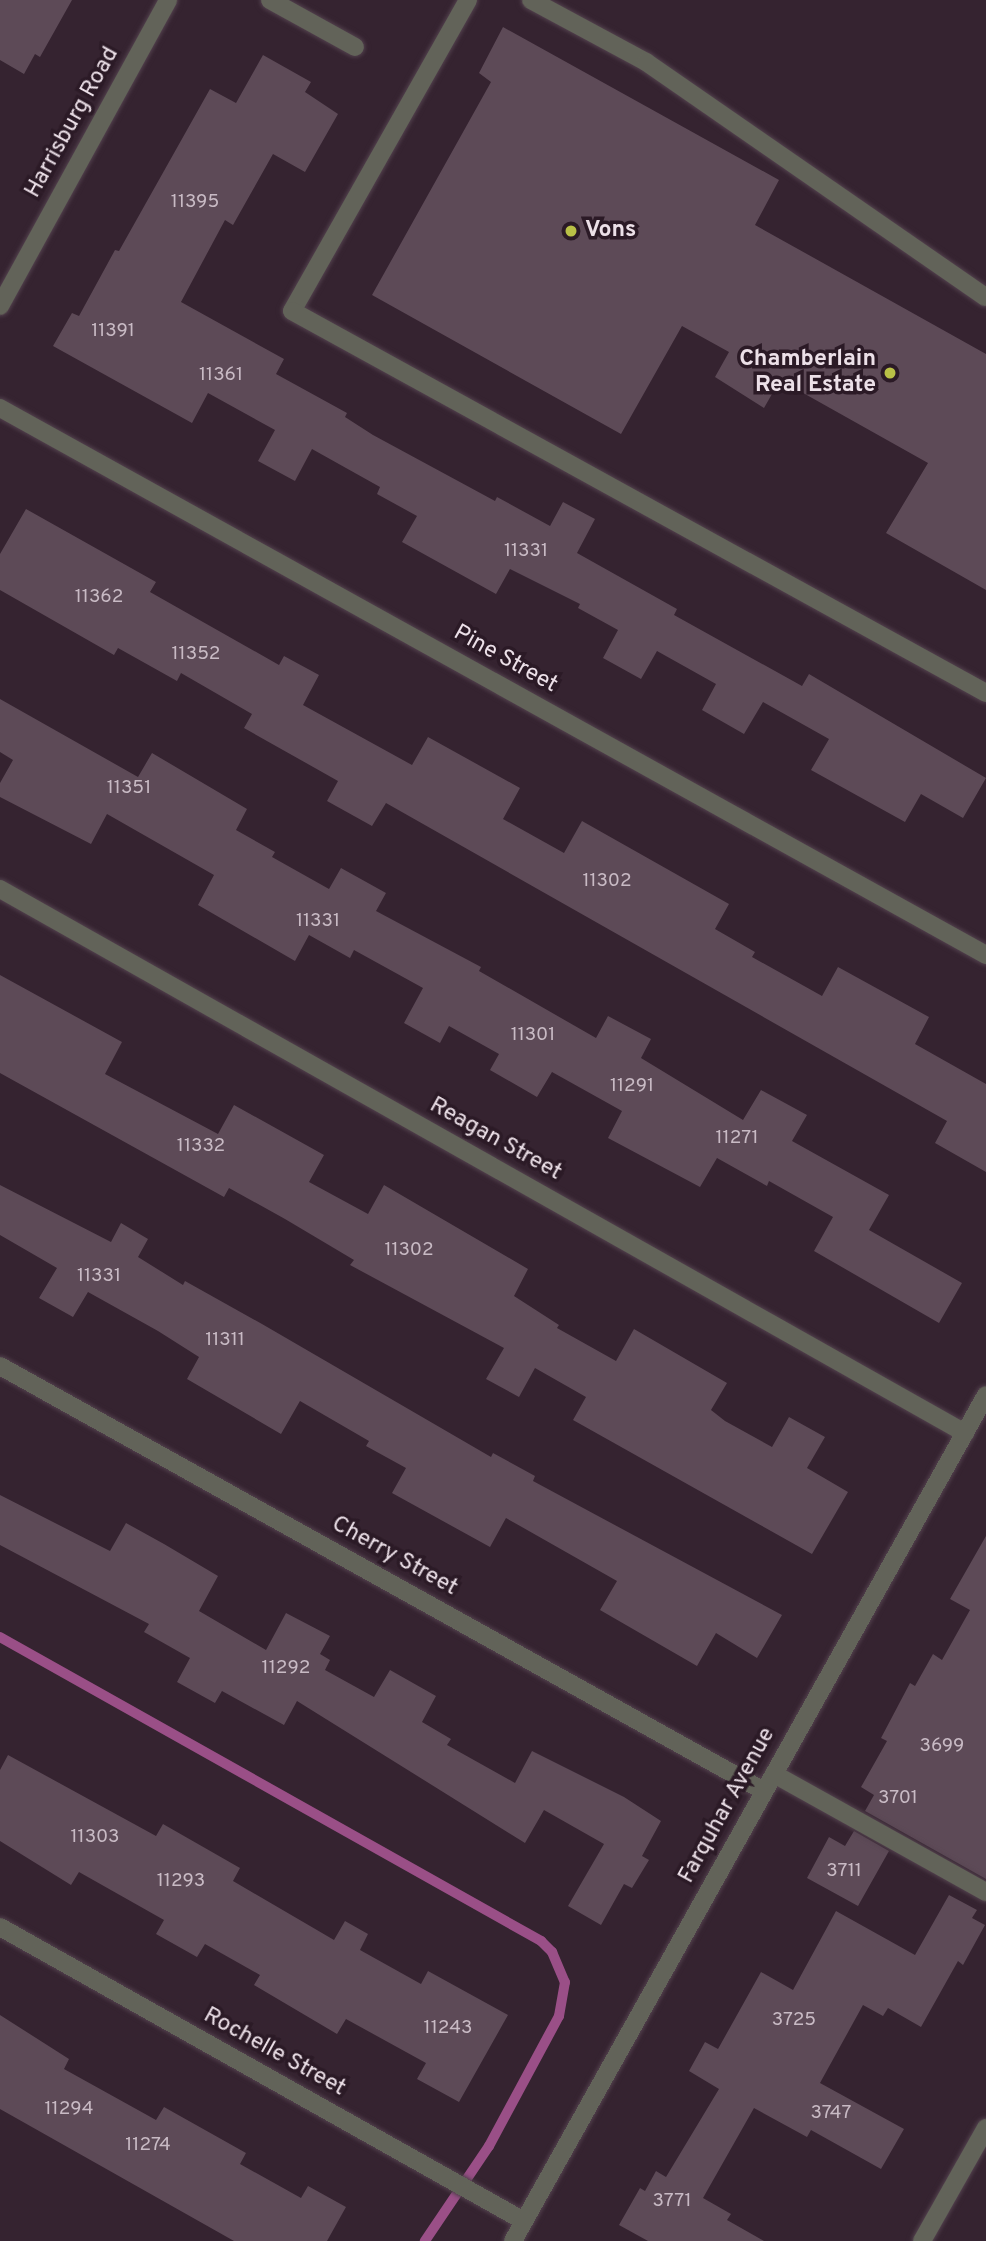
<!DOCTYPE html>
<style>
body{margin:0}
#map{position:relative;width:986px;height:2241px;overflow:hidden;background:#352330;font-family:Overpass,sans-serif}
div>[style]{position:absolute}
[style*='--x']{left:calc(var(--x)*1px);top:calc(var(--y)*1px);width:calc(var(--w)*1px);rotate:calc(var(--a)*1deg)}
.stream>*{height:10px;margin:-5px;padding:0 5px;transform-origin:5px;border-radius:5px;background:#9a4f87}
.building>*{inset:0;background:#5d4a57}
.roads{filter:drop-shadow(0 0 2px #52414d) drop-shadow(0 0 2px #52414d)}
.service>*{height:18px;margin:-9px;padding:0 9px;transform-origin:9px;border-radius:9px;background:#626359}
.minor>*{height:18px;margin:-9px;padding:0 9px;transform-origin:9px;border-radius:9px;background:#626359}
.tertiary>*{height:18px;margin:-9px;padding:0 9px;transform-origin:9px;border-radius:9px;background:#626359}
.dots>*{width:19px;height:19px;translate:-50% -50%;box-sizing:border-box;border:4px solid #2b1a26;border-radius:50%}
span{translate:-50% -50%;white-space:nowrap;text-align:center;line-height:1.15;-webkit-text-stroke:7px #2b1a26;paint-order:stroke}
.number-label{font-size:19px;color:#c8bac4}
.number-label span{-webkit-text-stroke-width:0}
.street-label{font-size:23px;color:#ece0e8}
.poi-label{font-size:23px;color:#ece0e8;font-weight:700}
.left{translate:0 -50%;text-align:left}
.right{translate:-100% -50%;text-align:right}
</style>
<div id="map">
<div class="stream">
<div style="--x:0;--y:1637;--w:621;--a:29.33"></div>
<div style="--x:541;--y:1941;--w:16;--a:45"></div>
<div style="--x:552;--y:1952;--w:33;--a:67"></div>
<div style="--x:565;--y:1982;--w:35;--a:100"></div>
<div style="--x:559;--y:2016;--w:148;--a:118.3"></div>
<div style="--x:489;--y:2146;--w:115;--a:124"></div>
</div>
<div class="building">
<div style="clip-path:polygon(0 0,72px 0,40px 57px,35px 54px,24px 74px,0 60px)"></div>
<div style="clip-path:polygon(503px 27px,779px 180px,755px 225px,986px 354px,986px 590px,886px 533px,928px 463px,780px 380px,764px 408px,715px 377px,729px 352px,682px 326px,621px 434px,372px 295px,491px 82px,479px 73px)"></div>
<div style="clip-path:polygon(263px 55px,311px 82px,305px 92px,338px 114px,305px 172px,273px 154px,233px 225px,225px 220px,181px 302px,284px 359px,276px 374px,347px 413px,345px 417px,373px 435px,495px 501px,497px 497px,550px 526px,563px 502px,595px 519px,577px 553px,677px 609px,674px 615px,802px 686px,809px 674px,986px 778px,963px 818px,921px 794px,905px 822px,811px 770px,829px 739px,763px 702px,744px 734px,702px 710px,716px 684px,657px 651px,641px 679px,603px 658px,618px 630px,578px 608px,580px 604px,510px 569px,496px 594px,402px 542px,417px 516px,377px 494px,380px 487px,312px 449px,295px 481px,258px 461px,275px 430px,208px 393px,192px 423px,53px 346px,72px 313px,79px 316px,115px 250px,119px 251px,210px 89px,236px 103px)"></div>
<div style="clip-path:polygon(26px 509px,156px 582px,150px 592px,279px 665px,284px 656px,319px 675px,303px 705px,412px 765px,428px 737px,520px 788px,503px 819px,564px 853px,582px 821px,729px 904px,715px 929px,755px 952px,752px 957px,822px 996px,838px 967px,929px 1017px,915px 1044px,986px 1084px,986px 1172px,935px 1143px,947px 1121px,386px 803px,372px 826px,327px 801px,338px 781px,244px 728px,252px 714px,181px 673px,177px 681px,118px 648px,114px 655px,0 590px,0 554px)"></div>
<div style="clip-path:polygon(0 699px,138px 777px,152px 753px,247px 809px,236px 830px,275px 852px,272px 857px,329px 889px,341px 868px,386px 893px,376px 911px,481px 967px,479px 971px,596px 1038px,608px 1016px,651px 1039px,641px 1058px,743px 1120px,761px 1090px,807px 1115px,792px 1141px,889px 1195px,869px 1230px,962px 1283px,939px 1323px,814px 1251px,833px 1217px,769px 1181px,767px 1186px,717px 1158px,700px 1187px,608px 1138px,622px 1111px,552px 1072px,537px 1097px,490px 1070px,499px 1054px,449px 1026px,440px 1043px,404px 1023px,423px 988px,354px 950px,350px 958px,309px 935px,295px 961px,198px 905px,214px 875px,107px 814px,91px 844px,0 797px,0 783px,13px 760px,0 752px)"></div>
<div style="clip-path:polygon(0 975px,122px 1042px,105px 1074px,218px 1134px,234px 1105px,324px 1155px,309px 1182px,368px 1214px,384px 1185px,528px 1269px,514px 1296px,559px 1325px,557px 1328px,616px 1361px,634px 1329px,727px 1383px,711px 1410px,725px 1421px,772px 1447px,789px 1417px,825px 1437px,807px 1468px,848px 1492px,812px 1554px,573px 1420px,586px 1397px,535px 1368px,519px 1397px,486px 1379px,504px 1348px,350px 1265px,354px 1260px,285px 1219px,229px 1188px,224px 1197px,0 1073px)"></div>
<div style="clip-path:polygon(0 1185px,111px 1242px,121px 1223px,148px 1239px,138px 1257px,183px 1285px,185px 1281px,262px 1324px,491px 1457px,493px 1453px,535px 1476px,533px 1481px,782px 1615px,757px 1658px,716px 1633px,697px 1666px,600px 1610px,617px 1581px,506px 1518px,490px 1547px,392px 1493px,406px 1468px,366px 1446px,369px 1441px,300px 1401px,281px 1434px,187px 1379px,199px 1357px,158px 1331px,88px 1292px,73px 1317px,39px 1298px,57px 1268px,0 1235px)"></div>
<div style="clip-path:polygon(0 1495px,110px 1551px,126px 1523px,164px 1544px,218px 1576px,199px 1611px,266px 1650px,286px 1613px,330px 1636px,320px 1654px,330px 1660px,325px 1670px,374px 1697px,390px 1670px,436px 1696px,422px 1722px,451px 1739px,447px 1745px,515px 1783px,532px 1751px,624px 1797px,661px 1821px,642px 1856px,649px 1860px,632px 1888px,624px 1884px,601px 1925px,568px 1906px,604px 1844px,544px 1810px,525px 1843px,297px 1701px,284px 1725px,222px 1691px,215px 1703px,177px 1682px,190px 1658px,144px 1632px,149px 1624px,0 1545px)"></div>
<div style="clip-path:polygon(986px 1536px,986px 1879px,865px 1811px,874px 1795px,861px 1787px,887px 1741px,881px 1738px,910px 1683px,915px 1686px,933px 1654px,942px 1660px,970px 1610px,950px 1599px)"></div>
<div style="clip-path:polygon(8px 1755px,156px 1836px,163px 1824px,240px 1868px,233px 1881px,334px 1940px,345px 1921px,368px 1934px,360px 1950px,421px 1984px,428px 1971px,508px 2015px,459px 2102px,417px 2079px,426px 2063px,346px 2019px,337px 2034px,254px 1985px,260px 1975px,205px 1944px,197px 1957px,156px 1934px,164px 1920px,79px 1872px,71px 1885px,0 1841px,0 1770px)"></div>
<div style="clip-path:polygon(854px 1831px,889px 1851px,858px 1906px,807px 1878px,829px 1837px,845px 1846px)"></div>
<div style="clip-path:polygon(949px 1895px,977px 1910px,972px 1918px,985px 1925px,963px 1965px,958px 1961px,921px 2027px,888px 2008px,883px 2016px,863px 2005px,820px 2083px,904px 2129px,881px 2169px,811px 2130px,807px 2137px,754px 2108px,703px 2198px,731px 2214px,727px 2220px,764px 2241px,648px 2241px,619px 2225px,640px 2188px,645px 2191px,656px 2171px,666px 2177px,719px 2089px,689px 2071px,705px 2042px,718px 2049px,761px 1972px,793px 1990px,836px 1911px,915px 1955px)"></div>
<div style="clip-path:polygon(0 2015px,69px 2059px,64px 2069px,156px 2120px,164px 2107px,246px 2153px,240px 2164px,301px 2198px,308px 2186px,346px 2207px,327px 2241px,234px 2241px,0 2109px)"></div>
</div>
<div class="roads">
<div class="service">
<div style="--x:468;--y:0;--w:357;--a:119.5"></div>
<div style="--x:292;--y:311;--w:792;--a:28.83"></div>
<div style="--x:531;--y:0;--w:131;--a:28.3"></div>
<div style="--x:646;--y:62;--w:413;--a:34.7"></div>
<div style="--x:774;--y:1774;--w:243;--a:29.1"></div>
<div style="--x:922;--y:2241;--w:130;--a:-60.5"></div>
</div>
<div class="minor">
<div style="--x:270;--y:0;--w:97;--a:28.9"></div>
<div style="--x:0;--y:306;--w:349;--a:-61.2"></div>
<div style="--x:0;--y:408;--w:1128;--a:29.02"></div>
<div style="--x:0;--y:889;--w:1108;--a:29.41"></div>
<div style="--x:0;--y:1366;--w:874;--a:29.09"></div>
<div style="--x:0;--y:1927;--w:601;--a:29.3"></div>
</div>
<div class="tertiary">
<div style="--x:513;--y:2241;--w:969;--a:-60.79"></div>
</div>
</div>
<div class="dots">
<div style="left:571px;top:231px;background:#b9c046"></div>
<div style="left:890px;top:373px;background:#b9c046"></div>
</div>
<div class="number-label">
<span style="left:195px;top:203px">11395</span>
<span style="left:113px;top:332px">11391</span>
<span style="left:221px;top:376px">11361</span>
<span style="left:526px;top:552px">11331</span>
<span style="left:99px;top:598px">11362</span>
<span style="left:196px;top:655px">11352</span>
<span style="left:129px;top:789px">11351</span>
<span style="left:607px;top:882px">11302</span>
<span style="left:318px;top:922px">11331</span>
<span style="left:533px;top:1036px">11301</span>
<span style="left:632px;top:1087px">11291</span>
<span style="left:737px;top:1139px">11271</span>
<span style="left:201px;top:1147px">11332</span>
<span style="left:409px;top:1251px">11302</span>
<span style="left:99px;top:1277px">11331</span>
<span style="left:225px;top:1341px">11311</span>
<span style="left:286px;top:1669px">11292</span>
<span style="left:942px;top:1747px">3699</span>
<span style="left:898px;top:1799px">3701</span>
<span style="left:95px;top:1838px">11303</span>
<span style="left:844px;top:1872px">3711</span>
<span style="left:181px;top:1882px">11293</span>
<span style="left:794px;top:2021px">3725</span>
<span style="left:448px;top:2029px">11243</span>
<span style="left:69px;top:2110px">11294</span>
<span style="left:831px;top:2114px">3747</span>
<span style="left:148px;top:2146px">11274</span>
<span style="left:672px;top:2202px">3771</span>
</div>
<div class="street-label">
<span style="left:73px;top:123px;rotate:-61deg">Harrisburg Road</span>
<span style="left:505px;top:660px;rotate:29deg">Pine Street</span>
<span style="left:495px;top:1140px;rotate:29deg">Reagan Street</span>
<span style="left:394px;top:1557px;rotate:29deg">Cherry Street</span>
<span style="left:728px;top:1806px;rotate:-61deg">Farquhar Avenue</span>
<span style="left:274px;top:2053px;rotate:29deg">Rochelle Street</span>
</div>
<div class="poi-label">
<span class="left" style="left:585px;top:231px">Vons</span>
<span class="right" style="left:876px;top:373px">Chamberlain<br>Real Estate</span>
</div>
</div>
